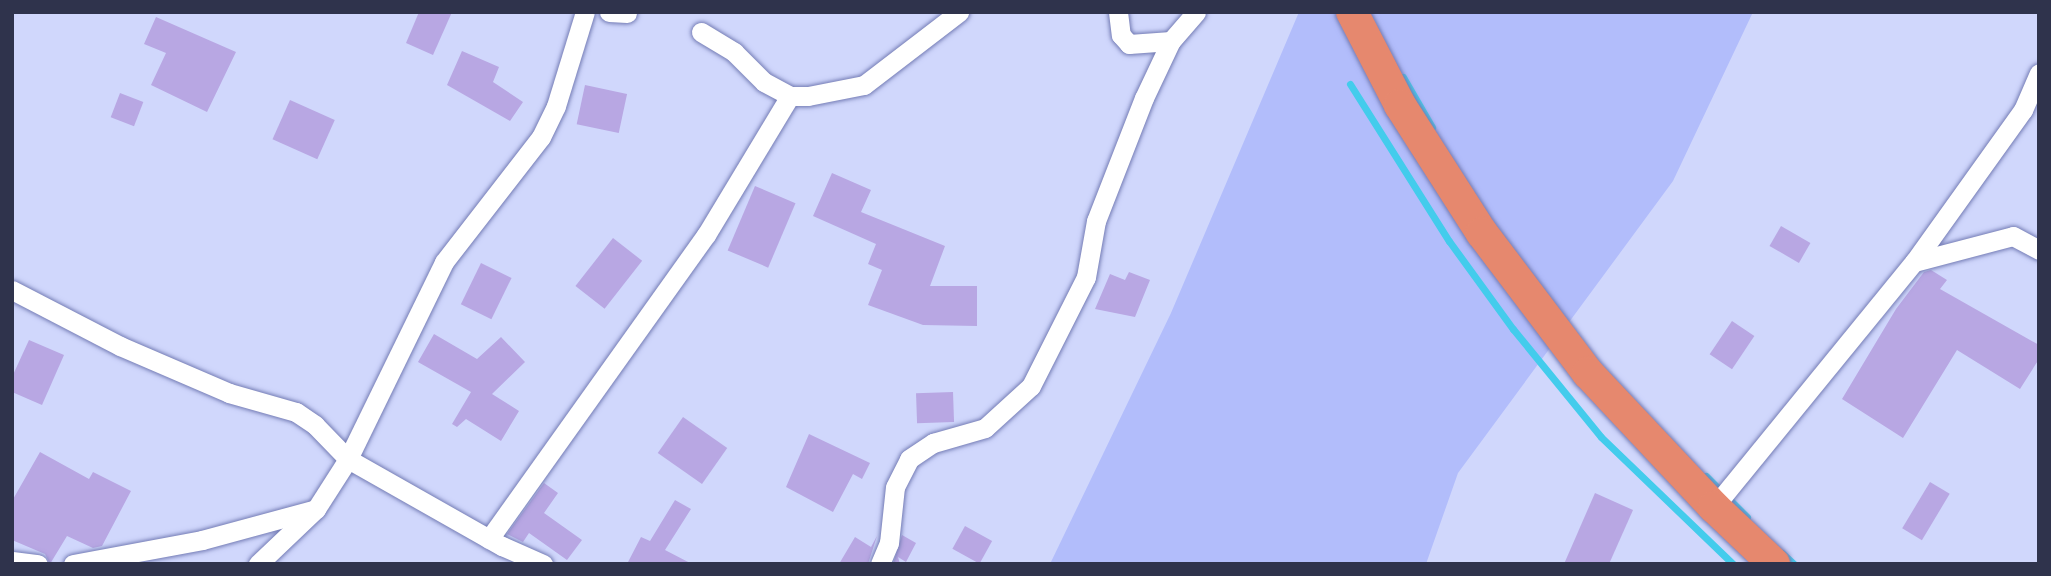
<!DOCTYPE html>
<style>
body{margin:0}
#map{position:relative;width:2051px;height:576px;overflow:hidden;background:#d0d7fc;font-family:Commissioner,sans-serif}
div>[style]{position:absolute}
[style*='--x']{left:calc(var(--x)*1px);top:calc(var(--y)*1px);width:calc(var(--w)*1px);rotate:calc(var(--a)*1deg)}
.green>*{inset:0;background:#b2bdfb}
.stream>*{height:7px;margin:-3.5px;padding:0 3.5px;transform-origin:3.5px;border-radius:3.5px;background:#43ccec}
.building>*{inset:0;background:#b8a7e3;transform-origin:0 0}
.roads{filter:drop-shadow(0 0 2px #747cb5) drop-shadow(0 0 2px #747cb5)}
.minor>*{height:19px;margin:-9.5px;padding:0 9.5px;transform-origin:9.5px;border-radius:9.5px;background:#fff}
.trunk>*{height:32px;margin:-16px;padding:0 16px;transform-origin:16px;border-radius:16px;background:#e6886e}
span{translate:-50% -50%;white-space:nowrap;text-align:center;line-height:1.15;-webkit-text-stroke:5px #d0d7fc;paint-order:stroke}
.frame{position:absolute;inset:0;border:14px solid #2f334c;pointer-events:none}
</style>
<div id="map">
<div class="green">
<div style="clip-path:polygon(1299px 12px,1753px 12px,1673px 181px,1458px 473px,1426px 564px,1050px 564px,1171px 313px)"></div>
</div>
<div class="stream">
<div style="--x:1403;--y:77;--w:58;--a:59.9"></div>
<div style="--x:1350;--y:84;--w:186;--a:57.8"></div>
<div style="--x:1449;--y:241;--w:109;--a:54"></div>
<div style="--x:1513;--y:329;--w:139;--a:50.8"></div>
<div style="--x:1601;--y:437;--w:183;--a:43.9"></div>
<div style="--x:1706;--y:476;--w:58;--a:45"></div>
<div style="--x:1782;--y:553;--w:16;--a:43"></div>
</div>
<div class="building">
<div style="clip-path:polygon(419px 12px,452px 12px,433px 55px,406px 43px)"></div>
<div style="clip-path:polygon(156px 17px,236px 52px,207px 112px,151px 85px,166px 53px,144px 44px)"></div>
<div style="clip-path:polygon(462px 51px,499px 67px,493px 82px,523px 102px,510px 121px,447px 85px)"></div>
<div style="left:585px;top:85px;width:43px;height:40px;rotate:12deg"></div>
<div style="left:120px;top:93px;width:25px;height:26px;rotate:21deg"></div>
<div style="left:290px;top:100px;width:49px;height:43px;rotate:24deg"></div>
<div style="clip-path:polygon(832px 173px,871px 190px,861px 212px,945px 246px,930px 286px,977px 286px,977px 326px,923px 325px,868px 305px,882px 270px,868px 264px,876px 244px,813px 216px)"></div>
<div style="left:755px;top:186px;width:44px;height:70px;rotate:23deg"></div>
<div style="left:1781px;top:226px;width:34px;height:23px;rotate:30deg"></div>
<div style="left:613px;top:238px;width:37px;height:61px;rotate:38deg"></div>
<div style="left:481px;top:263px;width:34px;height:46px;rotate:26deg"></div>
<div style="clip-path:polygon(1931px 270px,1947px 280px,1940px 289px,2039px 345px,2039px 359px,2020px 389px,1957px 350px,1903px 438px,1842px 399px,1896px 309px,1924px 272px)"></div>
<div style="clip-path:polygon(1129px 272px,1150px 280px,1135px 317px,1095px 309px,1110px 274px,1125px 280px)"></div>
<div style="left:1732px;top:321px;width:27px;height:40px;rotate:34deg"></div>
<div style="clip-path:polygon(434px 334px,477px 359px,501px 337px,525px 362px,492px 394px,519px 411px,501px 441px,466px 419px,457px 427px,452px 424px,471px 392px,418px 362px)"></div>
<div style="clip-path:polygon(29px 340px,64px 355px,42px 405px,12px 392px,12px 377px)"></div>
<div style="left:953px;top:392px;width:30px;height:37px;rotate:88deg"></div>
<div style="left:683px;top:417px;width:54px;height:44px;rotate:35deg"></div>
<div style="clip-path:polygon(809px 434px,870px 463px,862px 479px,853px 474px,833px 512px,786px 487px)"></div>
<div style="clip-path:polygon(40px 452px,89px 479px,93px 472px,131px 491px,102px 546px,93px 548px,67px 536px,50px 564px,45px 554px,12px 540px,12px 501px)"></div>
<div style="left:1930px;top:482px;width:23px;height:54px;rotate:31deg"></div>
<div style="clip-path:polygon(544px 483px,558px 493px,544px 513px,582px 540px,567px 560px,529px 533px,523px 542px,507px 534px)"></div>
<div style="clip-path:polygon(1595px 493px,1633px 510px,1609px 564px,1564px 564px)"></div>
<div style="clip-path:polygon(675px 500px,691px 509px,665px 550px,692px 564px,627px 564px,641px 537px,650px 541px)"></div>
<div style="left:965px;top:526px;width:31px;height:26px;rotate:29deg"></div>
<div style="clip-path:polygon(902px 535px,916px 543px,906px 562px,898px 557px,900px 564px,893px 564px)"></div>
<div style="clip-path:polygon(877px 536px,868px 564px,839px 564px,855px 537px,871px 547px)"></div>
</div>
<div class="roads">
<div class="minor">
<div style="--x:609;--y:12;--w:18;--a:3"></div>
<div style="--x:1118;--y:12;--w:23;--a:83"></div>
<div style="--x:1121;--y:35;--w:12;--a:48"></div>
<div style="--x:1129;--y:44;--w:42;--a:-4.1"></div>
<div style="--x:701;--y:32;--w:39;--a:31"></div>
<div style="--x:734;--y:52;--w:42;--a:45"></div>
<div style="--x:764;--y:82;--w:30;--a:28"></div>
<div style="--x:790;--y:96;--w:18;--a:0"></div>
<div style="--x:808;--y:96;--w:57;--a:-11.1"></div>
<div style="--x:864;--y:85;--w:120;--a:-37.5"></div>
<div style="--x:1914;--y:262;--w:102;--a:-14.7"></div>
<div style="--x:2013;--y:236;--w:30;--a:28"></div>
<div style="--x:12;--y:290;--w:122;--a:27.4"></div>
<div style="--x:120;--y:346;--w:119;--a:23.3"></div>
<div style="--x:229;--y:393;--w:70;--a:15.8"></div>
<div style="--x:296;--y:412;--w:23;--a:34"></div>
<div style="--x:315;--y:425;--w:47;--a:45.9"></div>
<div style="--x:348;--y:459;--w:177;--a:29.5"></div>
<div style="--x:502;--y:546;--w:45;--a:23.7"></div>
<div style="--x:1714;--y:507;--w:316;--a:-50.8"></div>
<div style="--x:1914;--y:262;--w:187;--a:-54.4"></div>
<div style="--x:2023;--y:110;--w:40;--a:-66.6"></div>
<div style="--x:489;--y:539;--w:374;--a:-54.5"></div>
<div style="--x:706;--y:235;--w:162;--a:-58.9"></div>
<div style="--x:12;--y:561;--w:26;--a:7"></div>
<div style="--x:73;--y:564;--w:131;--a:-10.5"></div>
<div style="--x:202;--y:540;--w:118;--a:-15.2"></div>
<div style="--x:258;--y:564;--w:80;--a:-43.5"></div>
<div style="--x:316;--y:509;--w:59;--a:-57.4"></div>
<div style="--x:348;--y:459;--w:219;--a:-64"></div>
<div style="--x:444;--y:262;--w:158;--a:-52.2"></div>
<div style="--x:541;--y:137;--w:34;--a:-64"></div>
<div style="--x:556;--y:106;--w:98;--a:-72.9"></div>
<div style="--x:880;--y:564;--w:23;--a:-67"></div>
<div style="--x:889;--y:543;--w:56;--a:-83.9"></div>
<div style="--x:895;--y:487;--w:31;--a:-63"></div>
<div style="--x:909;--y:459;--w:29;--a:-34"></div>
<div style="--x:933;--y:443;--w:54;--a:-16.1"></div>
<div style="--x:985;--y:428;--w:62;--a:-42.4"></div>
<div style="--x:1031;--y:386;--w:122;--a:-63.2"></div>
<div style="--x:1086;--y:277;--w:57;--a:-79.9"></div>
<div style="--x:1096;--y:221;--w:132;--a:-68.7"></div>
<div style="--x:1144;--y:98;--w:63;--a:-64.7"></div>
<div style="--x:1171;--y:41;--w:38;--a:-49"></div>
</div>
<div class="trunk">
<div style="--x:1352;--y:12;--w:105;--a:62.7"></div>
<div style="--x:1400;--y:105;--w:152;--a:57.4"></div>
<div style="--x:1482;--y:233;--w:176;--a:52.9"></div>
<div style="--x:1588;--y:373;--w:184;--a:46.8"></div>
<div style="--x:1714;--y:507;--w:83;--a:43.5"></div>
</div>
</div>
<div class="frame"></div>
</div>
